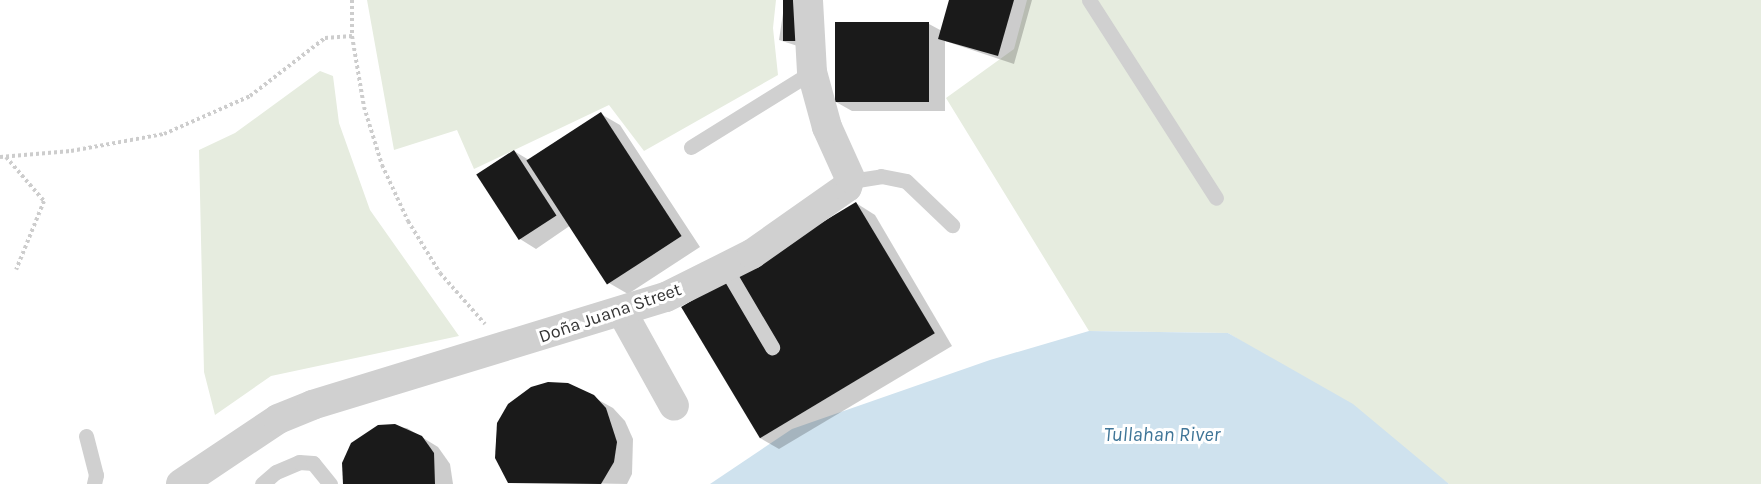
<!DOCTYPE html>
<meta charset="utf-8">
<style>
body{margin:0}
#map{position:relative;width:1761px;height:484px;overflow:hidden;background:#fff;font-family:Karla,sans-serif}
div>[style]{position:absolute}
[style*='--x']{left:calc(var(--x)*1px);top:calc(var(--y)*1px);width:calc(var(--w)*1px);rotate:calc(var(--a)*1deg)}
.green>*{inset:0;background:#e6ecdf}
.water>*{inset:0;background:#cfe2ee}
.shadow>*{inset:0;background:#0003}
.building>*{inset:0;background:#1a1a1a;transform-origin:0 0}
.path>*{height:4px;margin-top:-2px;transform-origin:0;background:repeating-linear-gradient(90deg,#cdcdcd 0 3px,transparent 0 6px)}
.service>*{height:15px;margin:-7.5px;padding:0 7.5px;transform-origin:7.5px;border-radius:7.5px;background:#d0d0d0}
.minor>*{height:30px;margin:-15px;padding:0 15px;transform-origin:15px;border-radius:15px;background:#d0d0d0}
span{translate:-50% -50%;white-space:nowrap;text-align:center;line-height:1.15;-webkit-text-stroke:6px #fff;paint-order:stroke}
.street-label{font-size:18px;color:#333}
.water-label{font-size:20px;color:#3f7597;font-style:italic}
</style>
<div id="map">
<div class="green">
<div style="clip-path:polygon(367px 0,776px 0,773px 28px,778px 75px,644px 151px,609px 105px,474px 169px,457px 130px,394px 150px)"></div>
<div style="clip-path:polygon(1027px 0,1761px 0,1761px 484px,1449px 484px,1280px 365px,1228px 333px,1089px 331px,946px 98px,1014px 49px)"></div>
<div style="clip-path:polygon(320px 71px,333px 76px,339px 123px,370px 210px,459px 336px,271px 376px,215px 415px,204px 372px,199px 150px,235px 133px)"></div>
</div>
<div class="water">
<div style="clip-path:polygon(1089px 331px,1228px 333px,1353px 404px,1449px 484px,710px 484px,792px 429px,990px 360px)"></div>
</div>
<div class="shadow">
<div style="clip-path:polygon(785px 0,807px 49px,779px 40px)"></div>
<div style="clip-path:polygon(951px 0,1032px 0,1014px 64px,945px 41px,945px 111px,852px 111px,836px 102px,929px 24px,942px 31px)"></div>
<div style="clip-path:polygon(601px 114px,620px 125px,700px 247px,628px 294px,609px 283px,571px 225px,536px 249px,520px 239px,514px 151px,529px 160px)"></div>
<div style="clip-path:polygon(856px 203px,875px 215px,952px 346px,779px 449px,760px 438px)"></div>
<div style="clip-path:polygon(593px 397px,613px 408px,625px 421px,633px 439px,632px 474px,627px 484px,509px 482px)"></div>
<div style="clip-path:polygon(379px 426px,407px 428px,438px 447px,450px 464px,453px 484px,346px 484px)"></div>
</div>
<div class="building">
<div style="left:783px;top:0;width:19px;height:41px"></div>
<div style="clip-path:polygon(949px 0,1014px 0,998px 56px,938px 39px)"></div>
<div style="left:929px;top:22px;width:80px;height:94px;rotate:90deg"></div>
<div style="left:601px;top:112px;width:148px;height:89px;rotate:57deg"></div>
<div style="left:514px;top:150px;width:78px;height:45px;rotate:57deg"></div>
<div style="left:856px;top:202px;width:153px;height:204px;rotate:59deg"></div>
<div style="clip-path:polygon(548px 382px,568px 383px,594px 395px,606px 408px,617px 442px,614px 462px,601px 484px,508px 483px,495px 458px,497px 423px,508px 404px,531px 387px)"></div>
<div style="clip-path:polygon(395px 424px,422px 436px,434px 453px,435px 484px,343px 484px,342px 463px,351px 443px,378px 425px)"></div>
</div>
<div class="path">
<div style="--x:352;--y:0;--w:36;--a:90"></div>
<div style="--x:352;--y:36;--w:72;--a:80.4"></div>
<div style="--x:364;--y:107;--w:61;--a:72.8"></div>
<div style="--x:382;--y:165;--w:62;--a:65.1"></div>
<div style="--x:408;--y:221;--w:61;--a:58.4"></div>
<div style="--x:440;--y:273;--w:68;--a:48.6"></div>
<div style="--x:0;--y:157;--w:71;--a:-4.8"></div>
<div style="--x:71;--y:151;--w:95;--a:-10.4"></div>
<div style="--x:164;--y:134;--w:94;--a:-23.8"></div>
<div style="--x:250;--y:96;--w:95;--a:-37.7"></div>
<div style="--x:325;--y:38;--w:27;--a:-4"></div>
<div style="--x:6;--y:157;--w:58;--a:49.2"></div>
<div style="--x:44;--y:201;--w:74;--a:112.1"></div>
</div>
<div class="service">
<div style="--x:1089;--y:0;--w:235;--a:57.3"></div>
<div style="--x:691;--y:147;--w:142;--a:-31.8"></div>
<div style="--x:851;--y:181;--w:30;--a:-9"></div>
<div style="--x:881;--y:176;--w:25;--a:11"></div>
<div style="--x:906;--y:181;--w:64;--a:43.7"></div>
<div style="--x:726;--y:269;--w:91;--a:59.5"></div>
<div style="--x:86;--y:436;--w:40;--a:75.6"></div>
<div style="--x:96;--y:475;--w:9;--a:103"></div>
<div style="--x:262;--y:484;--w:18;--a:-41"></div>
<div style="--x:276;--y:472;--w:25;--a:-23"></div>
<div style="--x:299;--y:462;--w:14;--a:4"></div>
<div style="--x:313;--y:463;--w:27;--a:51"></div>
</div>
<div class="minor">
<div style="--x:622;--y:312;--w:107;--a:61"></div>
<div style="--x:181;--y:484;--w:117;--a:-33.8"></div>
<div style="--x:278;--y:419;--w:37;--a:-22"></div>
<div style="--x:312;--y:405;--w:370;--a:-17"></div>
<div style="--x:666;--y:297;--w:96;--a:-26.6"></div>
<div style="--x:752;--y:254;--w:116;--a:-35.2"></div>
<div style="--x:847;--y:187;--w:9;--a:-72"></div>
<div style="--x:850;--y:178;--w:56;--a:-114.3"></div>
<div style="--x:827;--y:127;--w:57;--a:-105.3"></div>
<div style="--x:812;--y:72;--w:72;--a:-93.2"></div>
</div>
<div class="street-label">
<span style="left:610px;top:313px;rotate:-19deg">Doña Juana Street</span>
</div>
<div class="water-label">
<span style="left:1162px;top:434px">Tullahan River</span>
</div>
</div>
